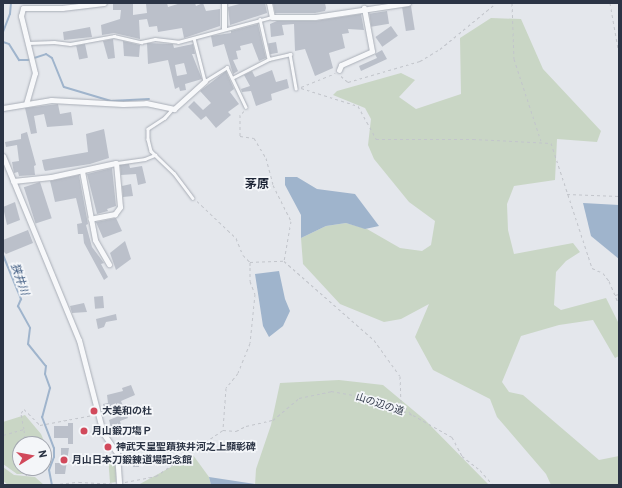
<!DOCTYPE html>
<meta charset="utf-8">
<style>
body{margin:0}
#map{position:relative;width:622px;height:488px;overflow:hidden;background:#e4e7ec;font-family:Barlow,"Noto Sans JP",sans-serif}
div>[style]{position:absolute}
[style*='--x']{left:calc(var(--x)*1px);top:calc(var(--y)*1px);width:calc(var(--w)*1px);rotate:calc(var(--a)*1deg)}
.green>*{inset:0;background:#c9d6c5}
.water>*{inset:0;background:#9fb4cc}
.stream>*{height:2px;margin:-1px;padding:0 1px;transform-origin:1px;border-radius:1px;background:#9fb4cc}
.building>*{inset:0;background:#bbc0ca;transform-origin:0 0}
.path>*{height:1px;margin-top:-0.5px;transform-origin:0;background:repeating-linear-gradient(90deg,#c2c5cb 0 3px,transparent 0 6px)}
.roads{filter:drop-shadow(0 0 1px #a9aeb7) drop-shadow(0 0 1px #a9aeb7)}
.service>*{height:2.5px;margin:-1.25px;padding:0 1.25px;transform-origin:1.25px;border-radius:1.25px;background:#f7f8fa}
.minor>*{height:5px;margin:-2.5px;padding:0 2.5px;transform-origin:2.5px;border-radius:2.5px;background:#f7f8fa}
.dots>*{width:11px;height:11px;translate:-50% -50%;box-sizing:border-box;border:2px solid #f4f6f9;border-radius:50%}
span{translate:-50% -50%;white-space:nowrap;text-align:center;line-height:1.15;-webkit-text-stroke:3.5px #f4f6f9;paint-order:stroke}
.street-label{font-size:10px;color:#2b3445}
.poi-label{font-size:10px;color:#2b3445;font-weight:700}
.left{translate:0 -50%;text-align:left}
.water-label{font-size:11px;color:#34527a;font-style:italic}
.quarter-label{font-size:12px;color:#1d2536;font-weight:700}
.frame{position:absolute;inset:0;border:4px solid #2b3445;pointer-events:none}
.north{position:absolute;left:12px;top:436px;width:40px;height:40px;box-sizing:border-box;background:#f4f6f9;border:1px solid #a4a8b1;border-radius:50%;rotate:79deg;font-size:11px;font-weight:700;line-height:16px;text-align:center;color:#2b3445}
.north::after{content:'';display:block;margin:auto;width:14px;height:18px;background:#d1495b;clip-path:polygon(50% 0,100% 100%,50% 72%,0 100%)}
</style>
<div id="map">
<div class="green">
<div style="clip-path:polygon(491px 18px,521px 19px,543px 69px,601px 131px,597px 142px,557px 139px,555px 180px,514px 186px,507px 204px,508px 230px,514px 254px,573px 243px,580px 252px,566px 261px,556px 272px,554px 305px,561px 310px,606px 298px,619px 324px,619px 356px,615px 358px,593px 320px,559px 325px,521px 336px,502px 382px,509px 392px,523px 395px,599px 460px,619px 456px,619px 485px,551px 485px,546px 474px,497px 417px,490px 399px,433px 370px,415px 337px,429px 304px,401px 319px,384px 322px,340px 304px,303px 264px,301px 238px,326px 226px,346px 223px,367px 229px,400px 248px,422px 251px,431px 245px,435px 221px,409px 202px,374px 159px,368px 145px,371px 119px,365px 108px,333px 95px,337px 91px,401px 73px,415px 80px,399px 97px,416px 109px,461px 94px,460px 38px)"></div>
<div style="clip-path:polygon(339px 380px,383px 385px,425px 420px,489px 485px,255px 485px,256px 469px,271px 425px,280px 383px)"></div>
<div style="clip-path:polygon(25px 415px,41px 434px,47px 448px,47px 460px,44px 466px,44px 444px,20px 444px,20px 468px,43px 468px,37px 474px,17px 474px,3px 464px,3px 422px)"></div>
<div style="clip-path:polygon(115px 454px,116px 482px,110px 483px,108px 455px)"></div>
<div style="clip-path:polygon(193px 455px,209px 477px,211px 485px,138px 485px)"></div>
<div style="clip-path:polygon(3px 467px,14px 475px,35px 477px,44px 485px,8px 485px,3px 481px)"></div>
</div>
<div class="water">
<div style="clip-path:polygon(285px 177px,297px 177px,317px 189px,355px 194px,379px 226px,365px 229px,346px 223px,326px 226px,301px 238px,301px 215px,285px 185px)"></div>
<div style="clip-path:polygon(583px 203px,619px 205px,619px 259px,591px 236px)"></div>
<div style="clip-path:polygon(279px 271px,285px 299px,290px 311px,283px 326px,269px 337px,263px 326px,255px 274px)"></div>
<div style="clip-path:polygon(209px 477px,255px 484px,255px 485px,211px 485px)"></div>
</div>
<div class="stream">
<div style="--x:3;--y:32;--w:19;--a:-69"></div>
<div style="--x:10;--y:14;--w:11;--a:-85"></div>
<div style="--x:3;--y:42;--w:6;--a:18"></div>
<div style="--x:9;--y:44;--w:19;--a:58"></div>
<div style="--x:19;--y:60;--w:9;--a:0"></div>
<div style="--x:28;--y:60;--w:19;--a:-18"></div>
<div style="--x:46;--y:54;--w:7;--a:34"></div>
<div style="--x:52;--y:58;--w:31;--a:68"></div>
<div style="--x:64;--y:87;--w:49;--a:16.6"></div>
<div style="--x:111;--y:101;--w:38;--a:-3"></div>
<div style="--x:3;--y:255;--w:48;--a:67.8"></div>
<div style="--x:21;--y:299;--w:8;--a:113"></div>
<div style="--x:18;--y:306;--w:25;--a:61"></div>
<div style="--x:30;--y:328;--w:16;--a:97"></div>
<div style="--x:28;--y:344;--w:28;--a:51"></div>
<div style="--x:46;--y:366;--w:8;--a:97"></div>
<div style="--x:45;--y:374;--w:15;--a:70"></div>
<div style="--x:50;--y:388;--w:30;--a:105"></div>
<div style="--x:42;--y:417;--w:33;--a:69"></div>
<div style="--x:54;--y:448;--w:9;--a:90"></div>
<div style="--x:54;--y:457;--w:14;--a:111"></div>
<div style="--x:49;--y:470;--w:15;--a:79"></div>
</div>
<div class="building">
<div style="clip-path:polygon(113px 3px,133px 3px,133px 15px,147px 13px,146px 4px,149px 3px,167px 3px,168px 7px,181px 3px,195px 3px,196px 6px,203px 3px,206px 11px,220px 9px,220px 26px,184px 38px,182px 28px,158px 32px,157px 26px,149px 27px,147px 19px,139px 20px,140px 39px,114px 33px,102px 35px,101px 25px,120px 19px,121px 10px,113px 10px)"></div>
<div style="clip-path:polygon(243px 3px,265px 3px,267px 13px,230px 25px,228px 7px)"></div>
<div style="clip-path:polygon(273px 3px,325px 3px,326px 8px,325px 11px,315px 13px,275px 13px)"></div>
<div style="left:411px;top:6px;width:24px;height:9px;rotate:81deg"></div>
<div style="left:387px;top:11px;width:13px;height:18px;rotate:81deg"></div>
<div style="clip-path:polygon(361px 14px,364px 30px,348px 29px,349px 33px,342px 34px,345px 48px,329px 53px,333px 68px,315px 76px,305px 49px,295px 51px,294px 24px,282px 25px,284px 35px,271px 37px,270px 24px,277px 21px,315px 21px)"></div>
<div style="clip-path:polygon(258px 24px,266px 58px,259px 61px,252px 43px,240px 46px,241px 50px,236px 51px,238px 59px,233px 60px,238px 71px,233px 74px,224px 44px,213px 47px,211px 36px,231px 33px,231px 31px)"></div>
<div style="left:391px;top:26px;width:12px;height:19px;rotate:55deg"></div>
<div style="clip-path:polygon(90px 27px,92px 37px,64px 40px,63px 32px)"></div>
<div style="clip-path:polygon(113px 39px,115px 58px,108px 59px,103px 41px)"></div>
<div style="clip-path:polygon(123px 41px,140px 45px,139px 57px,124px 56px)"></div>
<div style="left:276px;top:42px;width:11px;height:8px;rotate:80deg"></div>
<div style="clip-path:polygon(evenodd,147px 43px,173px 44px,174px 48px,193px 44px,195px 54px,192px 54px,202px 79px,185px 84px,186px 90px,180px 91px,179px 87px,175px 89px,168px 60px,148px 64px,147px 43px,184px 63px,187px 74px,177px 76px,175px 65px,184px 63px)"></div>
<div style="left:85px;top:44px;width:14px;height:9px;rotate:78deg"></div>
<div style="clip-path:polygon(382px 50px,387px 59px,361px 71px,359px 66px,377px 58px,375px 54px)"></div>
<div style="clip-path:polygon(272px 70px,276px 82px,287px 79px,289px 88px,271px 94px,272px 100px,256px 106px,251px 91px,242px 92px,241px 89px,250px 86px,244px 75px,252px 71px,255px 77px)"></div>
<div style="clip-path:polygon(226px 71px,234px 89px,230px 92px,239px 104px,228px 112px,231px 115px,216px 128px,206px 116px,201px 120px,188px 107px,194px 101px,203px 110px,211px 103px,200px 91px)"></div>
<div style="clip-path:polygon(58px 104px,60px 114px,71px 112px,73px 125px,47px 127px,44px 114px,34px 116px,37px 133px,31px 134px,25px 108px)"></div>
<div style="clip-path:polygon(104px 129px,109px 158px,90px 164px,45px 171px,44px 169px,42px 160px,88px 152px,86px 134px)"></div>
<div style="clip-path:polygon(27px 132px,36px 165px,34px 166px,35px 175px,19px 176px,18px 172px,14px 173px,12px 162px,19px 161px,17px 145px,6px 147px,5px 142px,21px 139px,21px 134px)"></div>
<div style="clip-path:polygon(129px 164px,130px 168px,142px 166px,146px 183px,138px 185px,136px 174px,121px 175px,120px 165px)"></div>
<div style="clip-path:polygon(112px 168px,116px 206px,107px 209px,108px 211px,97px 214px,87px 174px)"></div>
<div style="clip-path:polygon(79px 175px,88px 224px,86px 225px,92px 247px,104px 263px,101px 264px,108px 277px,104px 280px,84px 243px,83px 234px,78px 234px,77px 224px,82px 223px,76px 198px,55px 202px,52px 189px,50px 181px)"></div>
<div style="left:40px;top:182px;width:38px;height:17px;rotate:72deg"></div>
<div style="clip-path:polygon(131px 184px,133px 196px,123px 197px,122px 186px)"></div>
<div style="clip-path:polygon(15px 202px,20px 220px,7px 225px,3px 207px)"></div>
<div style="clip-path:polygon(116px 218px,122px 231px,103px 238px,96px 222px)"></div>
<div style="clip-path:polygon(28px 230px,33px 243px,6px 254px,3px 251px,3px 240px)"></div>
<div style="clip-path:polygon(125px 241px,131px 259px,116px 270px,110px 253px)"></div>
<div style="left:103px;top:296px;width:12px;height:9px;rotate:85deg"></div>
<div style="clip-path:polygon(84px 303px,87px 312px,72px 313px,70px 306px)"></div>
<div style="clip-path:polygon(116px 314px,117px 320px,106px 322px,104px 327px,98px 329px,96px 319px)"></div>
<div style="clip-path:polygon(131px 385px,135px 395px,121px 401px,128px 418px,120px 421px,121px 425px,111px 428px,109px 420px,119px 416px,115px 407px,105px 410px,103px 404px,108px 403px,107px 395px,123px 391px,122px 388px)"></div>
<div style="clip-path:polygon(68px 423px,73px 423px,73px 444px,68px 444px,68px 438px,54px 438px,54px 426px,68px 426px)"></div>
<div style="clip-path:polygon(61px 448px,69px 448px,65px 474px,55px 474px,55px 463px,61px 463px)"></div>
<div style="left:133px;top:455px;width:6px;height:12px"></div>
</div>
<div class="path">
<div style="--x:512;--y:3;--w:56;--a:88"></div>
<div style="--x:514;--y:59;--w:86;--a:71.8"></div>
<div style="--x:610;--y:3;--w:52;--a:80"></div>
<div style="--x:341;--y:76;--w:9;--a:41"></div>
<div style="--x:348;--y:82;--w:75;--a:-16.3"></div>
<div style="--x:420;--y:61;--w:23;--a:-31"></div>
<div style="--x:440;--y:49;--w:72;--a:-39.4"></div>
<div style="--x:301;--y:87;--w:37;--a:-22"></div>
<div style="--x:301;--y:88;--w:60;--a:17.5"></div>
<div style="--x:358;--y:106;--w:38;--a:61"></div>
<div style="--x:376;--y:139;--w:97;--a:0"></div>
<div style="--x:473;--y:139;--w:78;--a:2.9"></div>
<div style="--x:551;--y:143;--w:132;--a:71.8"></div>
<div style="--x:592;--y:268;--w:12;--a:24"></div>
<div style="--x:603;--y:273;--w:10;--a:53"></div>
<div style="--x:609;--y:281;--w:26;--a:67"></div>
<div style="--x:244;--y:111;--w:6;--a:135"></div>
<div style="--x:240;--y:115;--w:21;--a:90"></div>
<div style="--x:240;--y:136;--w:14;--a:8"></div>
<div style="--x:254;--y:138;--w:23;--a:59"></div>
<div style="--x:266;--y:158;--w:28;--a:75"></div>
<div style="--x:273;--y:185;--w:40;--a:63.4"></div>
<div style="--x:291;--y:221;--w:41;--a:99.9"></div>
<div style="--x:567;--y:194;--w:52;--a:2.2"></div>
<div style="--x:197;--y:201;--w:54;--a:43.5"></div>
<div style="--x:236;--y:238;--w:18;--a:68"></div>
<div style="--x:243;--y:255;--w:10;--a:45"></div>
<div style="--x:250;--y:262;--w:19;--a:90"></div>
<div style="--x:250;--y:281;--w:14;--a:69"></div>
<div style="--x:255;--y:294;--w:49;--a:95.8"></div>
<div style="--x:250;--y:343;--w:32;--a:112"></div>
<div style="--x:238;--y:373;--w:19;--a:129"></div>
<div style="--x:226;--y:388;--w:41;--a:94.2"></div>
<div style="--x:250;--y:262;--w:34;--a:-2"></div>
<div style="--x:284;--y:261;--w:120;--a:41.3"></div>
<div style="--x:374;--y:340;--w:44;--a:54.2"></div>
<div style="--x:400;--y:376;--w:26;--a:88"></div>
<div style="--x:401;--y:402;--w:16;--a:50"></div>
<div style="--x:615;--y:295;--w:4;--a:-14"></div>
<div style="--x:24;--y:430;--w:14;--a:82"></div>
<div style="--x:3;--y:435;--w:22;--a:-16"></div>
<div style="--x:24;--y:429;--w:16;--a:-101"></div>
<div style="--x:21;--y:413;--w:5;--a:-53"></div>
<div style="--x:24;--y:409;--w:23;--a:45"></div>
<div style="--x:40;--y:425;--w:54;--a:-10.7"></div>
<div style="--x:20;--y:458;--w:4;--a:135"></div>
<div style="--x:17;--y:461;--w:5;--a:53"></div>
<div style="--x:22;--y:468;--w:9;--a:58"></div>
<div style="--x:125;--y:482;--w:32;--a:-11"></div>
<div style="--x:156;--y:476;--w:81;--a:-34.5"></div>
<div style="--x:223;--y:430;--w:13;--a:4"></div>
<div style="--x:236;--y:431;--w:11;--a:-27"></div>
<div style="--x:246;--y:426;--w:28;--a:-13"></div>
<div style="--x:273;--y:420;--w:34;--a:-40"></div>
<div style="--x:299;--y:398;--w:33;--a:-12"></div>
<div style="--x:331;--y:391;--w:34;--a:10"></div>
<div style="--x:364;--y:397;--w:52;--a:20.2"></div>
<div style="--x:413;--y:415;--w:45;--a:29.4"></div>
<div style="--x:452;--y:437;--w:21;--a:62"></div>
<div style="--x:462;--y:456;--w:23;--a:38"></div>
<div style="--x:480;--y:470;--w:20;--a:49"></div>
<div style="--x:48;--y:485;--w:31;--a:-6"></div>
<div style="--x:79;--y:482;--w:35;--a:3"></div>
</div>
<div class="roads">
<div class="service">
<div style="--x:260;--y:19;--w:41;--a:77.3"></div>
<div style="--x:194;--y:38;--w:44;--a:75.7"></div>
<div style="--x:205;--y:81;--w:26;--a:-32"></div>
<div style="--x:227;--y:67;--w:44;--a:64.6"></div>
<div style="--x:28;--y:43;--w:26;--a:-2"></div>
<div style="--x:54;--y:42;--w:16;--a:7"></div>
<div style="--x:70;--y:44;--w:45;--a:-10.3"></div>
<div style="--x:114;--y:36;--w:28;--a:13"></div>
<div style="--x:141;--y:42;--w:14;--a:-12"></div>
<div style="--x:155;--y:39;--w:23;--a:7"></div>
<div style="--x:178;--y:42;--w:97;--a:-14.9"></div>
<div style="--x:232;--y:78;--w:42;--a:-27.2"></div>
<div style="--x:269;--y:59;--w:22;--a:-13"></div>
<div style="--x:290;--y:54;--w:35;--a:80"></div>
<div style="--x:173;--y:109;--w:12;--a:132"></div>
<div style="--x:165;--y:118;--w:20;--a:147"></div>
<div style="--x:148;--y:129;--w:10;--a:90"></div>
<div style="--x:148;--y:139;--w:12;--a:76"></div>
<div style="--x:151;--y:151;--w:32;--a:44"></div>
<div style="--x:174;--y:173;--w:31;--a:53"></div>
<div style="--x:117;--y:163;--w:28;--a:-8"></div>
<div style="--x:145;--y:159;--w:11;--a:-22"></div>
</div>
<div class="minor">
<div style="--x:224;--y:3;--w:25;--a:90"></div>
<div style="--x:269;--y:3;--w:14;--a:78"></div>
<div style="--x:272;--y:17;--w:43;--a:0"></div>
<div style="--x:315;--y:17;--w:94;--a:-8.6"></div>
<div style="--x:339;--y:70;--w:5;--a:-68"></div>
<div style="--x:341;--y:65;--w:34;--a:-24"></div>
<div style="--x:372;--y:51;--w:44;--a:-100.5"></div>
<div style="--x:26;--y:104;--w:32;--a:-74"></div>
<div style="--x:35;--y:73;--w:59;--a:-103.8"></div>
<div style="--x:21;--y:16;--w:8;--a:-76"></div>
<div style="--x:23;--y:8;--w:39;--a:0"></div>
<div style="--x:62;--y:8;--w:42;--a:-6.8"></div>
<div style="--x:3;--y:108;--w:49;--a:-9.5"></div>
<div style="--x:51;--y:100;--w:72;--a:3.2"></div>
<div style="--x:123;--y:104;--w:23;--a:-2"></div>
<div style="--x:146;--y:103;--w:29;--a:12"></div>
<div style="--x:174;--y:109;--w:42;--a:-42.1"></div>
<div style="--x:3;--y:156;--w:199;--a:67.6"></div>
<div style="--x:79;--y:340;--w:96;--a:75.5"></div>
<div style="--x:103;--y:433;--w:24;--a:55"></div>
<div style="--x:117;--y:453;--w:30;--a:86"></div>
<div style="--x:82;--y:171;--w:70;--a:79.3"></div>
<div style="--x:95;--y:240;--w:28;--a:60"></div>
<div style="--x:13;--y:181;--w:38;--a:-6"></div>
<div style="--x:51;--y:177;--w:66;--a:-12.2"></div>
<div style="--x:116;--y:163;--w:44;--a:84.8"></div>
<div style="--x:120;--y:207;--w:9;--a:126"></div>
<div style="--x:115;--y:214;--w:25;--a:169"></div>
</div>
</div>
<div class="dots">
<div style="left:94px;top:411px;background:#d1495b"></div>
<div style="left:84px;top:431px;background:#d1495b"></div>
<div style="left:108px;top:447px;background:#d1495b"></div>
<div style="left:64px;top:460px;background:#d1495b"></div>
</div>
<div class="street-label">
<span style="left:380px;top:404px;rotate:18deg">山の辺の道</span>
</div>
<div class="poi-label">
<span class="left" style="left:102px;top:411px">大美和の杜</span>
<span class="left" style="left:92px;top:431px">月山鍛刀塲Ｐ</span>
<span class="left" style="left:116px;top:447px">神武天皇聖蹟狹井河之上顯彰碑</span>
<span class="left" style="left:72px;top:460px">月山日本刀鍛錬道場記念館</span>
</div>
<div class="water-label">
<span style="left:20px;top:279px;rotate:71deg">狭井川</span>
</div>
<div class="quarter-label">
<span style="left:257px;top:184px">茅原</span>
</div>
<div class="frame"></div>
<div class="north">N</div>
</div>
